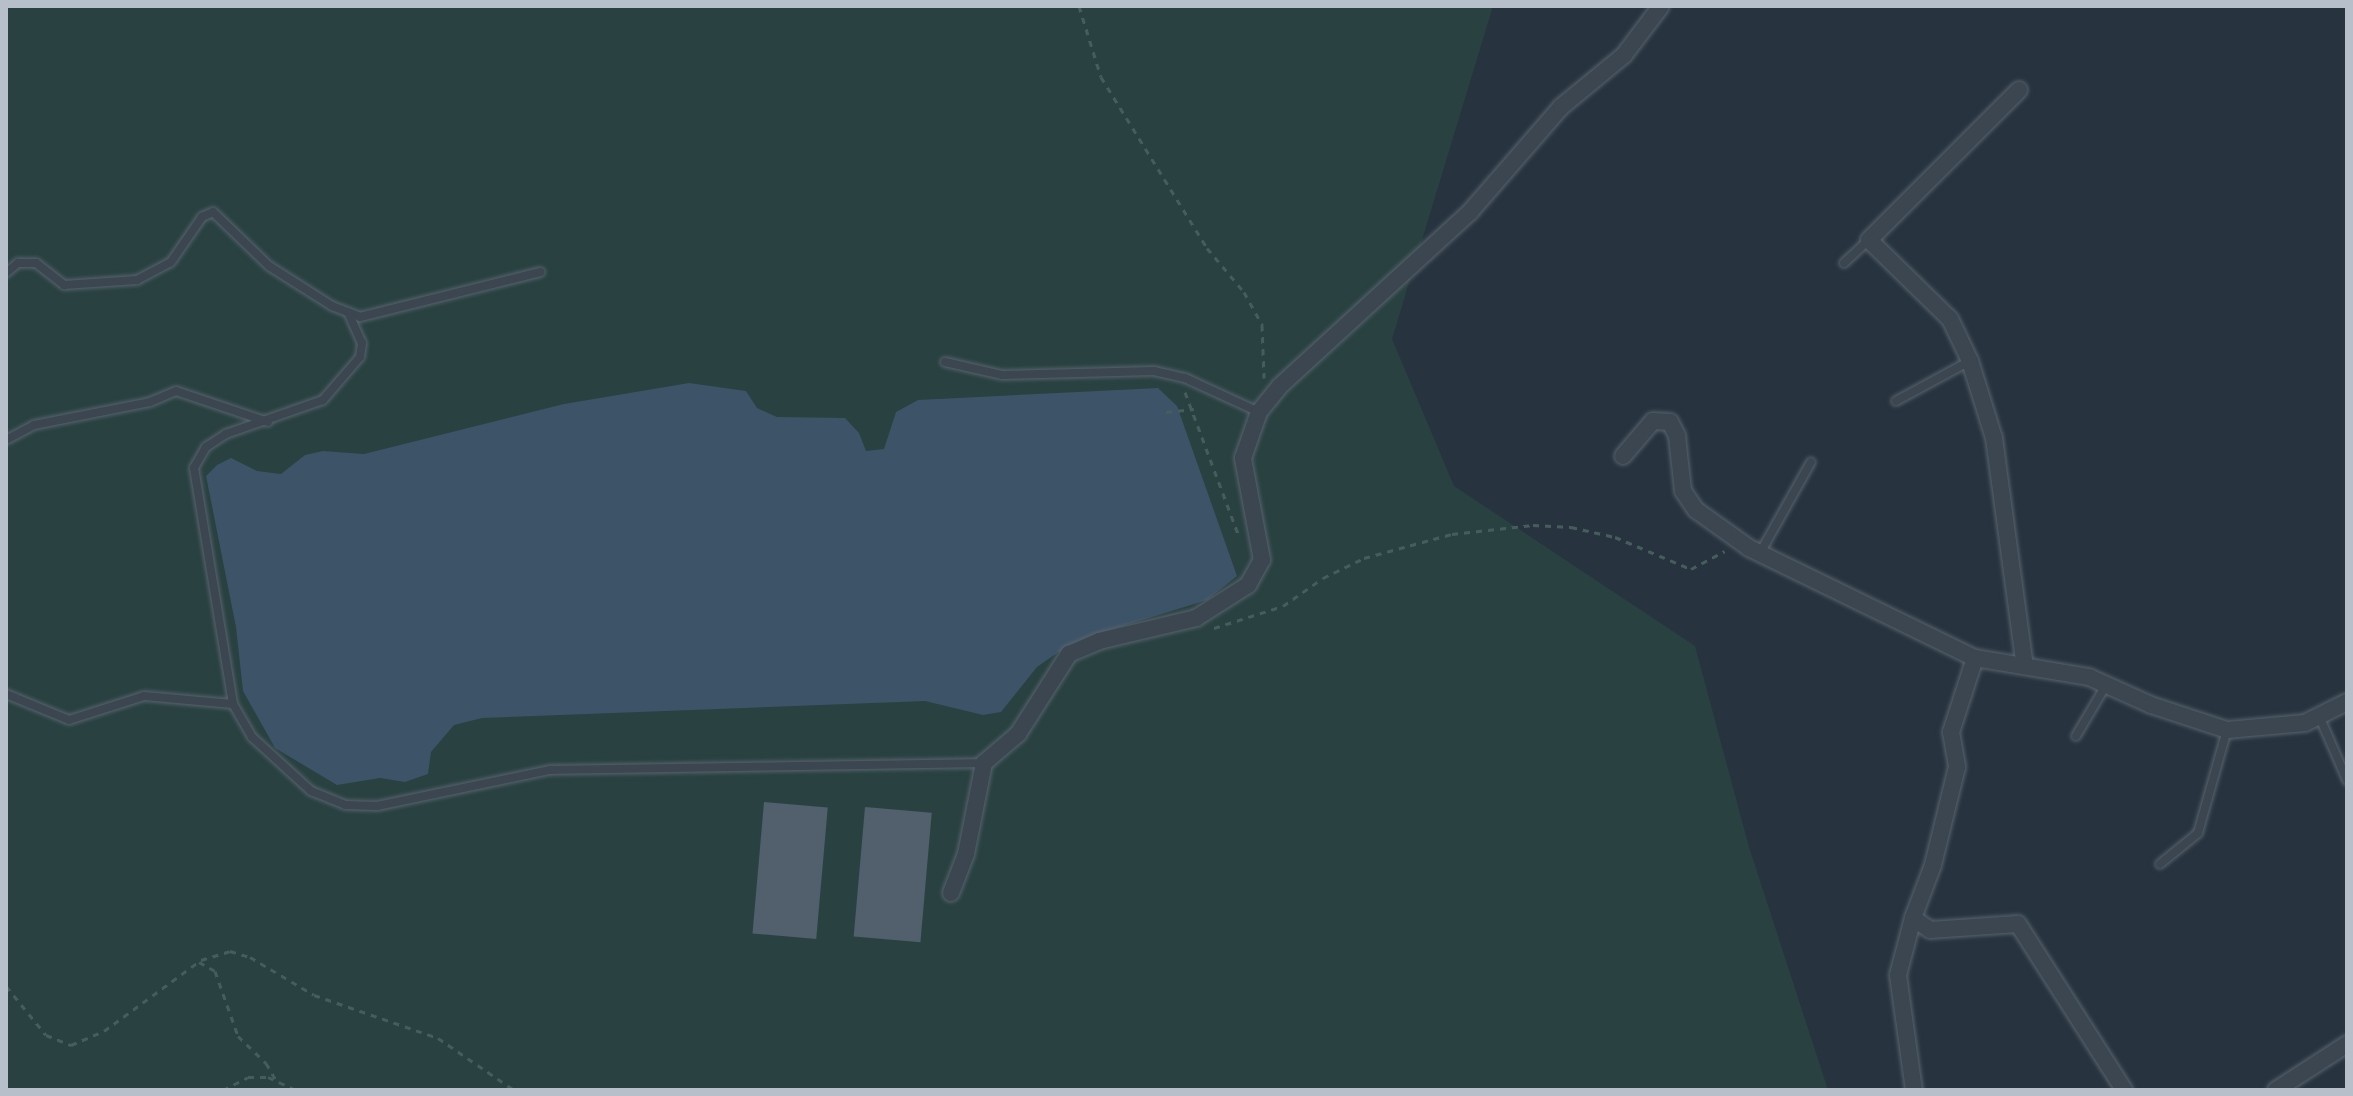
<!DOCTYPE html>
<style>
body{margin:0}
#map{position:relative;width:2353px;height:1096px;overflow:hidden;background:#273440;font-family:"Archivo Narrow",sans-serif}
div>[style]{position:absolute}
[style*='--x']{left:calc(var(--x)*1px);top:calc(var(--y)*1px);width:calc(var(--w)*1px);rotate:calc(var(--a)*1deg)}
.green>*{inset:0;background:#294141}
.water>*{inset:0;background:#3d5368}
.building>*{inset:0;background:#525f6d;transform-origin:0 0}
.path>*{height:3px;margin-top:-1.5px;transform-origin:0;background:repeating-linear-gradient(90deg,#475d5d 0 6px,transparent 0 12px)}
.roads{filter:drop-shadow(0 0 2px #58636d) drop-shadow(0 0 2px #58636d)}
.lane>*{height:8px;margin:-4px;padding:0 4px;transform-origin:4px;border-radius:4px;background:#3b4650}
.street>*{height:16px;margin:-8px;padding:0 8px;transform-origin:8px;border-radius:8px;background:#3b4650}
span{translate:-50% -50%;white-space:nowrap;text-align:center;line-height:1.15;-webkit-text-stroke:8px #1f2b35;paint-order:stroke}
.frame{position:absolute;inset:0;border:8px solid #b7c0ca;pointer-events:none}
</style>
<div id="map">
<div class="green">
<div style="clip-path:polygon(6px 6px,1493px 6px,1392px 339px,1454px 486px,1695px 646px,1749px 847px,1828px 1090px,6px 1090px)"></div>
</div>
<div class="water">
<div style="clip-path:polygon(689px 383px,746px 391px,757px 408px,777px 417px,845px 418px,859px 433px,866px 451px,884px 449px,896px 412px,918px 400px,1158px 388px,1177px 406px,1237px 576px,1207px 600px,1087px 637px,1057px 653px,1037px 667px,1001px 712px,983px 715px,925px 701px,482px 718px,454px 725px,431px 752px,428px 774px,405px 782px,380px 778px,337px 785px,275px 748px,243px 691px,236px 627px,206px 476px,217px 465px,231px 458px,257px 471px,281px 474px,305px 455px,323px 451px,364px 454px,564px 404px)"></div>
</div>
<div class="building">
<div style="left:764px;top:802px;width:64px;height:132px;rotate:5deg"></div>
<div style="left:865px;top:807px;width:67px;height:130px;rotate:5deg"></div>
</div>
<div class="path">
<div style="--x:1079;--y:6;--w:74;--a:72.8"></div>
<div style="--x:1101;--y:77;--w:201;--a:58.2"></div>
<div style="--x:1207;--y:248;--w:57;--a:49.9"></div>
<div style="--x:1244;--y:292;--w:38;--a:61"></div>
<div style="--x:1262;--y:325;--w:53;--a:87.8"></div>
<div style="--x:1185;--y:392;--w:152;--a:69.5"></div>
<div style="--x:1166;--y:412;--w:28;--a:-6"></div>
<div style="--x:1214;--y:628;--w:72;--a:-17.7"></div>
<div style="--x:1283;--y:606;--w:49;--a:-35"></div>
<div style="--x:1323;--y:578;--w:46;--a:-26"></div>
<div style="--x:1364;--y:558;--w:91;--a:-15.3"></div>
<div style="--x:1452;--y:534;--w:81;--a:-6.3"></div>
<div style="--x:1533;--y:525;--w:38;--a:3"></div>
<div style="--x:1571;--y:527;--w:45;--a:12.8"></div>
<div style="--x:1615;--y:537;--w:82;--a:22.8"></div>
<div style="--x:1691;--y:569;--w:38;--a:-28"></div>
<div style="--x:199;--y:962;--w:18;--a:29"></div>
<div style="--x:215;--y:971;--w:69;--a:70.5"></div>
<div style="--x:238;--y:1036;--w:39;--a:44"></div>
<div style="--x:266;--y:1063;--w:20;--a:60"></div>
<div style="--x:6;--y:986;--w:63;--a:50.8"></div>
<div style="--x:46;--y:1035;--w:27;--a:22"></div>
<div style="--x:71;--y:1045;--w:36;--a:-23"></div>
<div style="--x:104;--y:1031;--w:120;--a:-36.2"></div>
<div style="--x:201;--y:960;--w:30;--a:-17"></div>
<div style="--x:230;--y:951;--w:21;--a:17"></div>
<div style="--x:250;--y:957;--w:74;--a:30.7"></div>
<div style="--x:314;--y:995;--w:131;--a:19.1"></div>
<div style="--x:438;--y:1038;--w:92;--a:34.4"></div>
<div style="--x:223;--y:1090;--w:28;--a:-27"></div>
<div style="--x:248;--y:1077;--w:20;--a:0"></div>
<div style="--x:268;--y:1077;--w:31;--a:25"></div>
</div>
<div class="roads">
<div class="lane">
<div style="--x:1844;--y:263;--w:34;--a:-43"></div>
<div style="--x:6;--y:273;--w:16;--a:-40"></div>
<div style="--x:18;--y:263;--w:18;--a:0"></div>
<div style="--x:36;--y:263;--w:36;--a:38"></div>
<div style="--x:64;--y:285;--w:73;--a:-3.9"></div>
<div style="--x:137;--y:280;--w:38;--a:-28"></div>
<div style="--x:171;--y:262;--w:55;--a:-55.4"></div>
<div style="--x:202;--y:217;--w:12;--a:-24"></div>
<div style="--x:213;--y:212;--w:78;--a:44"></div>
<div style="--x:269;--y:266;--w:75;--a:32.4"></div>
<div style="--x:332;--y:306;--w:30;--a:21"></div>
<div style="--x:360;--y:317;--w:186;--a:-14"></div>
<div style="--x:348;--y:312;--w:34;--a:66"></div>
<div style="--x:362;--y:343;--w:14;--a:98"></div>
<div style="--x:360;--y:357;--w:57;--a:130.7"></div>
<div style="--x:323;--y:400;--w:103;--a:160.7"></div>
<div style="--x:226;--y:434;--w:24;--a:147"></div>
<div style="--x:206;--y:447;--w:24;--a:120"></div>
<div style="--x:194;--y:468;--w:239;--a:80.6"></div>
<div style="--x:233;--y:704;--w:38;--a:60"></div>
<div style="--x:252;--y:737;--w:80;--a:42.5"></div>
<div style="--x:311;--y:791;--w:37;--a:22"></div>
<div style="--x:345;--y:805;--w:32;--a:2"></div>
<div style="--x:377;--y:806;--w:177;--a:-11.8"></div>
<div style="--x:550;--y:770;--w:434;--a:-0.9"></div>
<div style="--x:945;--y:362;--w:58;--a:12.8"></div>
<div style="--x:1002;--y:375;--w:152;--a:-1.5"></div>
<div style="--x:1154;--y:371;--w:32;--a:13"></div>
<div style="--x:1185;--y:378;--w:81;--a:24.7"></div>
<div style="--x:1896;--y:401;--w:84;--a:-28.4"></div>
<div style="--x:6;--y:440;--w:32;--a:-28"></div>
<div style="--x:34;--y:425;--w:118;--a:-11.2"></div>
<div style="--x:150;--y:402;--w:28;--a:-23"></div>
<div style="--x:176;--y:391;--w:97;--a:18.6"></div>
<div style="--x:1760;--y:553;--w:104;--a:-60.7"></div>
<div style="--x:6;--y:694;--w:68;--a:22.4"></div>
<div style="--x:69;--y:720;--w:79;--a:-17.7"></div>
<div style="--x:144;--y:696;--w:89;--a:5.1"></div>
<div style="--x:2320;--y:718;--w:68;--a:66.5"></div>
<div style="--x:2076;--y:736;--w:59;--a:-59.5"></div>
<div style="--x:2160;--y:864;--w:49;--a:-39.2"></div>
<div style="--x:2198;--y:833;--w:107;--a:-74.3"></div>
</div>
<div class="street">
<div style="--x:2019;--y:90;--w:212;--a:135"></div>
<div style="--x:1869;--y:240;--w:113;--a:44.3"></div>
<div style="--x:1950;--y:319;--w:47;--a:64.5"></div>
<div style="--x:1970;--y:361;--w:81;--a:72.7"></div>
<div style="--x:1994;--y:438;--w:230;--a:82.3"></div>
<div style="--x:1623;--y:456;--w:46;--a:-49.4"></div>
<div style="--x:1653;--y:421;--w:17;--a:3"></div>
<div style="--x:1670;--y:422;--w:16;--a:63"></div>
<div style="--x:1677;--y:436;--w:55;--a:83.8"></div>
<div style="--x:1683;--y:491;--w:23;--a:56"></div>
<div style="--x:1696;--y:510;--w:65;--a:35.6"></div>
<div style="--x:1749;--y:548;--w:251;--a:26"></div>
<div style="--x:1975;--y:658;--w:116;--a:9.5"></div>
<div style="--x:2089;--y:677;--w:68;--a:24.3"></div>
<div style="--x:2151;--y:705;--w:80;--a:18.2"></div>
<div style="--x:2227;--y:730;--w:78;--a:-5.1"></div>
<div style="--x:2305;--y:723;--w:47;--a:-26.6"></div>
<div style="--x:1975;--y:658;--w:78;--a:108"></div>
<div style="--x:1951;--y:732;--w:36;--a:80"></div>
<div style="--x:1957;--y:767;--w:101;--a:103.8"></div>
<div style="--x:1933;--y:865;--w:57;--a:110.7"></div>
<div style="--x:1913;--y:918;--w:21;--a:35"></div>
<div style="--x:1930;--y:930;--w:88;--a:-3.9"></div>
<div style="--x:2018;--y:924;--w:197;--a:57.4"></div>
<div style="--x:951;--y:893;--w:42;--a:-69"></div>
<div style="--x:966;--y:854;--w:93;--a:-78.8"></div>
<div style="--x:984;--y:763;--w:45;--a:-40.5"></div>
<div style="--x:1018;--y:734;--w:95;--a:-57.5"></div>
<div style="--x:1069;--y:654;--w:33;--a:-23"></div>
<div style="--x:1099;--y:641;--w:100;--a:-13.3"></div>
<div style="--x:1196;--y:618;--w:62;--a:-32.4"></div>
<div style="--x:1248;--y:585;--w:29;--a:-61"></div>
<div style="--x:1262;--y:560;--w:104;--a:-100.6"></div>
<div style="--x:1243;--y:458;--w:49;--a:-70.8"></div>
<div style="--x:1259;--y:412;--w:33;--a:-51"></div>
<div style="--x:1280;--y:386;--w:258;--a:-42.5"></div>
<div style="--x:1470;--y:212;--w:139;--a:-49.1"></div>
<div style="--x:1561;--y:107;--w:82;--a:-39.5"></div>
<div style="--x:1624;--y:55;--w:61;--a:-52.9"></div>
<div style="--x:1913;--y:918;--w:59;--a:104.7"></div>
<div style="--x:1898;--y:975;--w:116;--a:82.1"></div>
<div style="--x:2276;--y:1090;--w:85;--a:-32.9"></div>
</div>
</div>
<div class="frame"></div>
</div>
